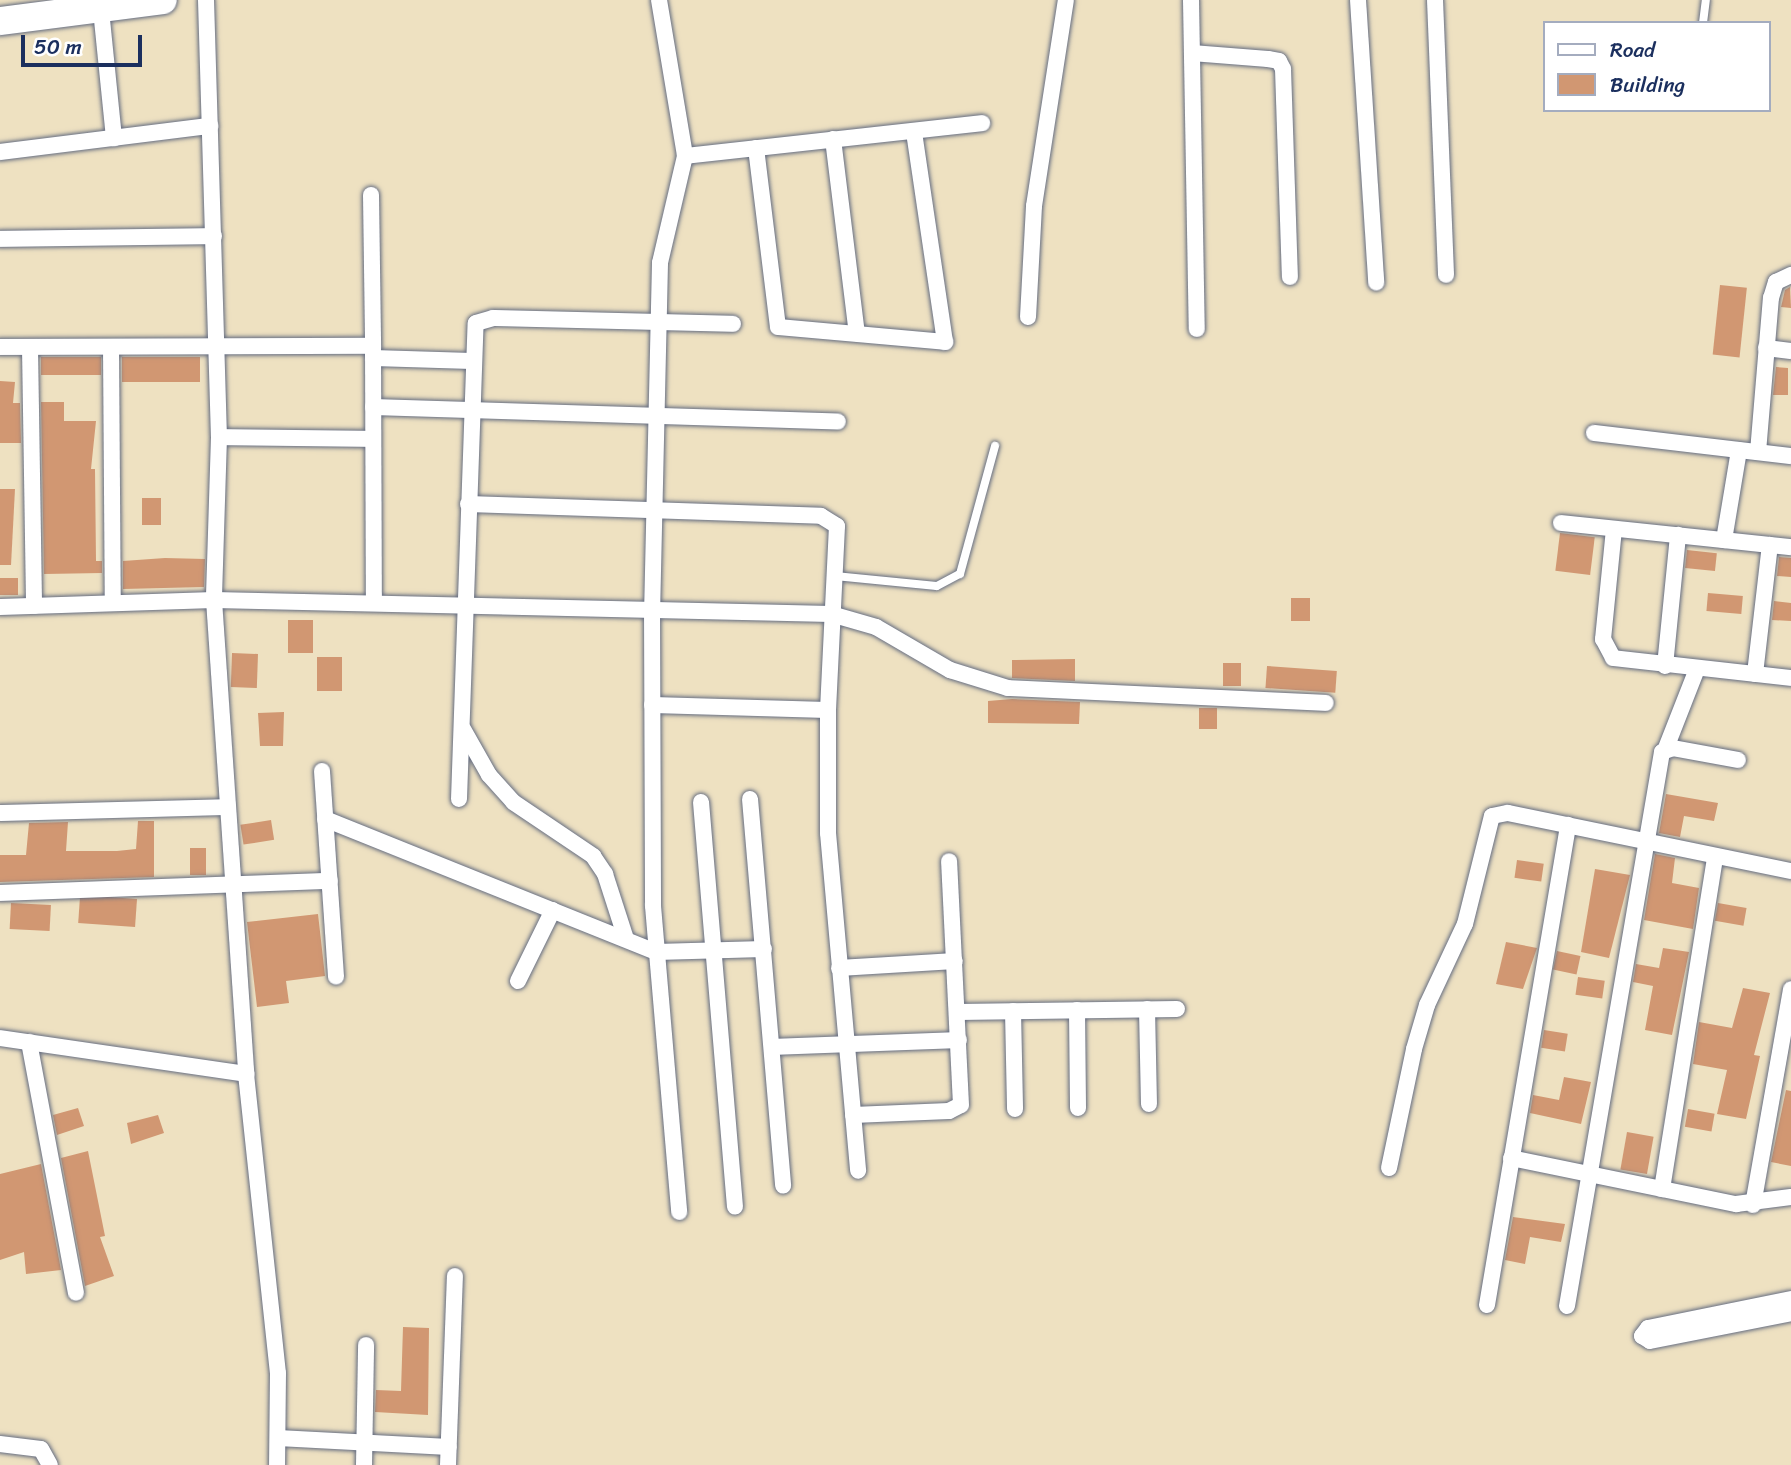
<!DOCTYPE html>
<style>
body{margin:0}
#map{position:relative;width:1791px;height:1465px;overflow:hidden;background:#eee1c1;font-family:Sriracha,sans-serif}
div>[style]{position:absolute}
[style*='--x']{left:calc(var(--x)*1px);top:calc(var(--y)*1px);width:calc(var(--w)*1px);rotate:calc(var(--a)*1deg)}
.building>*{inset:0;background:#d19772;transform-origin:0 0}
.roads{filter:drop-shadow(0 0 2px #656d81) drop-shadow(0 0 2px #656d81)}
.lane>*{height:8px;margin:-4px;padding:0 4px;transform-origin:4px;border-radius:4px;background:#fff}
.street>*{height:16px;margin:-8px;padding:0 8px;transform-origin:8px;border-radius:8px;background:#fff}
.highway>*{height:28px;margin:-14px;padding:0 14px;transform-origin:14px;border-radius:14px;background:#fff}
span{translate:-50% -50%;white-space:nowrap;text-align:center;line-height:1.15;-webkit-text-stroke:5px #fff;paint-order:stroke}
.legend{position:absolute;left:1543px;top:21px;width:228px;height:91px;box-sizing:border-box;background:#fff;border:2px solid #a4acbf;margin:0;padding:9px 12px;list-style:none;font-size:21px;color:#1b2f5e}
.legend li{display:flex;align-items:center;gap:14px;height:35px}
.legend b{width:35px;border:2px solid #a4acbf}
.scale{position:absolute;left:21px;top:35px;width:121px;height:32px;box-sizing:border-box;border:4px solid #1b2f5e;border-top:0;padding-left:9px;font-size:21px;line-height:24px;white-space:nowrap;color:#1b2f5e;-webkit-text-stroke:5px #fff;paint-order:stroke}
</style>
<div id="map">
<div class="building">
<div style="left:1720px;top:285px;width:27px;height:70px;rotate:6deg"></div>
<div style="clip-path:polygon(1790px 287px,1791px 308px,1781px 307px,1785px 290px)"></div>
<div style="left:101px;top:357px;width:18px;height:60px;rotate:90deg"></div>
<div style="left:122px;top:357px;width:78px;height:25px"></div>
<div style="clip-path:polygon(1776px 367px,1788px 368px,1788px 395px,1773px 395px)"></div>
<div style="clip-path:polygon(0 381px,15px 382px,13px 403px,20px 403px,21px 443px,0 443px)"></div>
<div style="clip-path:polygon(41px 402px,64px 402px,64px 421px,96px 421px,91px 469px,95px 469px,96px 561px,102px 561px,102px 573px,44px 574px)"></div>
<div style="clip-path:polygon(0 489px,15px 489px,11px 565px,0 565px)"></div>
<div style="left:142px;top:498px;width:19px;height:27px"></div>
<div style="left:1560px;top:533px;width:35px;height:38px;rotate:7deg"></div>
<div style="left:1687px;top:550px;width:30px;height:18px;rotate:6deg"></div>
<div style="clip-path:polygon(1779px 557px,1791px 558px,1791px 577px,1777px 576px)"></div>
<div style="clip-path:polygon(165px 558px,205px 559px,204px 587px,123px 589px,123px 561px)"></div>
<div style="left:0;top:578px;width:18px;height:17px"></div>
<div style="left:1708px;top:593px;width:35px;height:18px;rotate:5deg"></div>
<div style="left:1291px;top:598px;width:19px;height:23px"></div>
<div style="clip-path:polygon(1774px 601px,1791px 603px,1791px 621px,1772px 620px)"></div>
<div style="left:288px;top:620px;width:25px;height:33px"></div>
<div style="left:258px;top:654px;width:34px;height:26px;rotate:92deg"></div>
<div style="left:317px;top:657px;width:25px;height:34px"></div>
<div style="clip-path:polygon(1075px 659px,1075px 681px,1012px 678px,1012px 660px)"></div>
<div style="left:1223px;top:663px;width:18px;height:23px"></div>
<div style="left:1267px;top:666px;width:70px;height:22px;rotate:4deg"></div>
<div style="clip-path:polygon(1012px 699px,1080px 702px,1079px 724px,988px 723px,988px 701px)"></div>
<div style="left:1199px;top:708px;width:18px;height:21px"></div>
<div style="clip-path:polygon(284px 712px,283px 746px,260px 746px,258px 713px)"></div>
<div style="clip-path:polygon(1666px 794px,1718px 803px,1714px 821px,1684px 816px,1680px 837px,1659px 833px)"></div>
<div style="left:271px;top:820px;width:20px;height:31px;rotate:81deg"></div>
<div style="clip-path:polygon(138px 821px,154px 821px,154px 877px,0 882px,0 855px,26px 855px,29px 823px,68px 822px,66px 851px,117px 851px,136px 849px)"></div>
<div style="left:190px;top:848px;width:16px;height:27px"></div>
<div style="clip-path:polygon(1655px 854px,1675px 858px,1672px 883px,1699px 888px,1693px 929px,1644px 920px)"></div>
<div style="left:1517px;top:860px;width:27px;height:18px;rotate:8deg"></div>
<div style="clip-path:polygon(1595px 869px,1630px 875px,1609px 958px,1581px 952px)"></div>
<div style="left:137px;top:899px;width:28px;height:57px;rotate:94deg"></div>
<div style="left:11px;top:903px;width:40px;height:26px;rotate:3deg"></div>
<div style="left:1718px;top:903px;width:29px;height:18px;rotate:10deg"></div>
<div style="clip-path:polygon(318px 914px,325px 976px,286px 981px,289px 1003px,257px 1007px,247px 922px)"></div>
<div style="clip-path:polygon(1506px 942px,1537px 948px,1523px 989px,1496px 984px)"></div>
<div style="clip-path:polygon(1663px 948px,1689px 952px,1672px 1035px,1645px 1030px,1653px 986px,1633px 982px,1636px 964px,1659px 968px)"></div>
<div style="left:1557px;top:951px;width:24px;height:19px;rotate:12deg"></div>
<div style="left:1578px;top:977px;width:27px;height:18px;rotate:8deg"></div>
<div style="clip-path:polygon(1743px 988px,1770px 993px,1754px 1055px,1760px 1056px,1746px 1119px,1717px 1114px,1727px 1070px,1693px 1064px,1699px 1022px,1732px 1028px)"></div>
<div style="left:1544px;top:1030px;width:24px;height:18px;rotate:9deg"></div>
<div style="clip-path:polygon(1564px 1077px,1591px 1082px,1581px 1124px,1530px 1113px,1533px 1095px,1559px 1100px)"></div>
<div style="clip-path:polygon(1786px 1090px,1791px 1091px,1791px 1166px,1771px 1162px)"></div>
<div style="clip-path:polygon(78px 1108px,84px 1126px,57px 1135px,53px 1115px)"></div>
<div style="left:1688px;top:1109px;width:27px;height:18px;rotate:10deg"></div>
<div style="clip-path:polygon(158px 1115px,164px 1133px,131px 1144px,127px 1123px)"></div>
<div style="left:1627px;top:1132px;width:27px;height:38px;rotate:10deg"></div>
<div style="clip-path:polygon(88px 1151px,105px 1236px,100px 1237px,114px 1276px,85px 1286px,61px 1158px)"></div>
<div style="clip-path:polygon(41px 1164px,61px 1270px,26px 1274px,24px 1252px,0 1260px,0 1174px)"></div>
<div style="clip-path:polygon(1513px 1217px,1565px 1224px,1561px 1242px,1530px 1237px,1525px 1264px,1505px 1260px)"></div>
<div style="clip-path:polygon(403px 1327px,429px 1328px,428px 1415px,375px 1412px,376px 1390px,401px 1391px)"></div>
</div>
<div class="roads">
<div class="lane">
<div style="--x:1703;--y:23;--w:23;--a:-83"></div>
<div style="--x:835;--y:576;--w:102;--a:5.6"></div>
<div style="--x:937;--y:586;--w:26;--a:-28"></div>
<div style="--x:960;--y:574;--w:133;--a:-74.7"></div>
</div>
<div class="street">
<div style="--x:206;--y:0;--w:437;--a:88.3"></div>
<div style="--x:219;--y:437;--w:163;--a:91.8"></div>
<div style="--x:214;--y:600;--w:475;--a:86.1"></div>
<div style="--x:246;--y:1074;--w:301;--a:83.9"></div>
<div style="--x:278;--y:1373;--w:92;--a:90.6"></div>
<div style="--x:659;--y:0;--w:158;--a:80.5"></div>
<div style="--x:685;--y:156;--w:110;--a:103.2"></div>
<div style="--x:660;--y:263;--w:345;--a:91.3"></div>
<div style="--x:652;--y:608;--w:298;--a:89.8"></div>
<div style="--x:653;--y:906;--w:307;--a:85.1"></div>
<div style="--x:1191;--y:0;--w:329;--a:89"></div>
<div style="--x:1358;--y:0;--w:283;--a:86.3"></div>
<div style="--x:1435;--y:0;--w:275;--a:87.7"></div>
<div style="--x:101;--y:10;--w:129;--a:84.2"></div>
<div style="--x:1192;--y:53;--w:76;--a:4.5"></div>
<div style="--x:1268;--y:59;--w:11;--a:10"></div>
<div style="--x:1279;--y:61;--w:9;--a:63"></div>
<div style="--x:1283;--y:69;--w:208;--a:88.1"></div>
<div style="--x:833;--y:139;--w:196;--a:83"></div>
<div style="--x:756;--y:148;--w:180;--a:83"></div>
<div style="--x:778;--y:327;--w:168;--a:5.1"></div>
<div style="--x:945;--y:342;--w:213;--a:-98.4"></div>
<div style="--x:0;--y:152;--w:212;--a:-7.1"></div>
<div style="--x:685;--y:156;--w:299;--a:-6.3"></div>
<div style="--x:371;--y:195;--w:151;--a:89.2"></div>
<div style="--x:0;--y:239;--w:214;--a:-0.8"></div>
<div style="--x:1028;--y:317;--w:111;--a:-86.9"></div>
<div style="--x:1034;--y:206;--w:208;--a:-81.2"></div>
<div style="--x:0;--y:347;--w:373;--a:-0.2"></div>
<div style="--x:373;--y:346;--w:256;--a:89.8"></div>
<div style="--x:30;--y:347;--w:259;--a:89.1"></div>
<div style="--x:111;--y:347;--w:256;--a:89.6"></div>
<div style="--x:1766;--y:348;--w:25;--a:7"></div>
<div style="--x:373;--y:358;--w:99;--a:1.7"></div>
<div style="--x:373;--y:407;--w:465;--a:1.8"></div>
<div style="--x:1594;--y:433;--w:198;--a:6.7"></div>
<div style="--x:219;--y:437;--w:154;--a:0.7"></div>
<div style="--x:1758;--y:452;--w:155;--a:-85.2"></div>
<div style="--x:1771;--y:298;--w:17;--a:-73"></div>
<div style="--x:1776;--y:282;--w:17;--a:-25"></div>
<div style="--x:468;--y:504;--w:353;--a:1.9"></div>
<div style="--x:821;--y:516;--w:19;--a:32"></div>
<div style="--x:837;--y:526;--w:184;--a:92.8"></div>
<div style="--x:828;--y:710;--w:123;--a:90"></div>
<div style="--x:828;--y:833;--w:339;--a:84.9"></div>
<div style="--x:1561;--y:523;--w:231;--a:6"></div>
<div style="--x:1614;--y:529;--w:111;--a:95.7"></div>
<div style="--x:1603;--y:639;--w:21;--a:62"></div>
<div style="--x:1613;--y:658;--w:179;--a:6.4"></div>
<div style="--x:1724;--y:540;--w:91;--a:-80.5"></div>
<div style="--x:0;--y:607;--w:214;--a:-1.9"></div>
<div style="--x:214;--y:600;--w:617;--a:1.3"></div>
<div style="--x:831;--y:614;--w:47;--a:16.1"></div>
<div style="--x:876;--y:627;--w:86;--a:30.2"></div>
<div style="--x:950;--y:670;--w:61;--a:17.2"></div>
<div style="--x:1008;--y:688;--w:318;--a:2.7"></div>
<div style="--x:1665;--y:666;--w:132;--a:-84.3"></div>
<div style="--x:1755;--y:674;--w:130;--a:-83.4"></div>
<div style="--x:652;--y:705;--w:176;--a:1.6"></div>
<div style="--x:463;--y:729;--w:53;--a:60.5"></div>
<div style="--x:489;--y:775;--w:36;--a:48"></div>
<div style="--x:513;--y:802;--w:97;--a:34"></div>
<div style="--x:593;--y:856;--w:22;--a:56"></div>
<div style="--x:605;--y:874;--w:68;--a:72.1"></div>
<div style="--x:1666;--y:748;--w:85;--a:-68.6"></div>
<div style="--x:322;--y:771;--w:206;--a:86.1"></div>
<div style="--x:459;--y:799;--w:476;--a:-88"></div>
<div style="--x:476;--y:323;--w:18;--a:-16"></div>
<div style="--x:493;--y:318;--w:240;--a:1.4"></div>
<div style="--x:750;--y:799;--w:388;--a:85.1"></div>
<div style="--x:701;--y:802;--w:406;--a:85.2"></div>
<div style="--x:0;--y:813;--w:226;--a:-1.5"></div>
<div style="--x:325;--y:819;--w:357;--a:21.9"></div>
<div style="--x:656;--y:952;--w:108;--a:-1.6"></div>
<div style="--x:0;--y:893;--w:330;--a:-2.1"></div>
<div style="--x:839;--y:968;--w:116;--a:-3.5"></div>
<div style="--x:518;--y:981;--w:79;--a:-63.8"></div>
<div style="--x:1147;--y:1009;--w:95;--a:88.8"></div>
<div style="--x:1077;--y:1010;--w:98;--a:89.4"></div>
<div style="--x:1013;--y:1011;--w:98;--a:88.8"></div>
<div style="--x:958;--y:1012;--w:219;--a:-0.8"></div>
<div style="--x:0;--y:1038;--w:249;--a:8.3"></div>
<div style="--x:29;--y:1042;--w:255;--a:79.4"></div>
<div style="--x:772;--y:1047;--w:187;--a:-2.1"></div>
<div style="--x:853;--y:1115;--w:96;--a:-2.4"></div>
<div style="--x:949;--y:1111;--w:13;--a:-27"></div>
<div style="--x:961;--y:1105;--w:244;--a:-92.8"></div>
<div style="--x:1511;--y:1158;--w:230;--a:11.6"></div>
<div style="--x:1736;--y:1204;--w:55;--a:-7.3"></div>
<div style="--x:1389;--y:1168;--w:122;--a:-78.1"></div>
<div style="--x:1414;--y:1049;--w:46;--a:-73.5"></div>
<div style="--x:1427;--y:1005;--w:89;--a:-64.9"></div>
<div style="--x:1465;--y:924;--w:111;--a:-76"></div>
<div style="--x:1492;--y:816;--w:16;--a:-11"></div>
<div style="--x:1508;--y:813;--w:289;--a:11.6"></div>
<div style="--x:1662;--y:1189;--w:336;--a:-80.9"></div>
<div style="--x:1753;--y:1205;--w:219;--a:-80"></div>
<div style="--x:1791;--y:1299;--w:146;--a:168.5"></div>
<div style="--x:1648;--y:1328;--w:10;--a:127"></div>
<div style="--x:1642;--y:1336;--w:9;--a:32"></div>
<div style="--x:1650;--y:1341;--w:144;--a:-11.2"></div>
<div style="--x:1487;--y:1305;--w:487;--a:-80.4"></div>
<div style="--x:1567;--y:1306;--w:562;--a:-80.27"></div>
<div style="--x:1662;--y:752;--w:12;--a:-20"></div>
<div style="--x:1673;--y:748;--w:66;--a:10.5"></div>
<div style="--x:278;--y:1438;--w:171;--a:3"></div>
<div style="--x:0;--y:1444;--w:41;--a:7"></div>
<div style="--x:41;--y:1449;--w:18;--a:61"></div>
<div style="--x:364;--y:1465;--w:120;--a:-89"></div>
<div style="--x:448;--y:1465;--w:189;--a:-87.9"></div>
</div>
<div class="highway">
<div style="--x:0;--y:21;--w:164;--a:-7.3"></div>
</div>
</div>
<ul class="legend">
<li><b style="height:9px;background:#fff"></b>Road</li>
<li><b style="height:19px;background:#d19772"></b>Building</li>
</ul>
<div class="scale">50 m</div>
</div>
